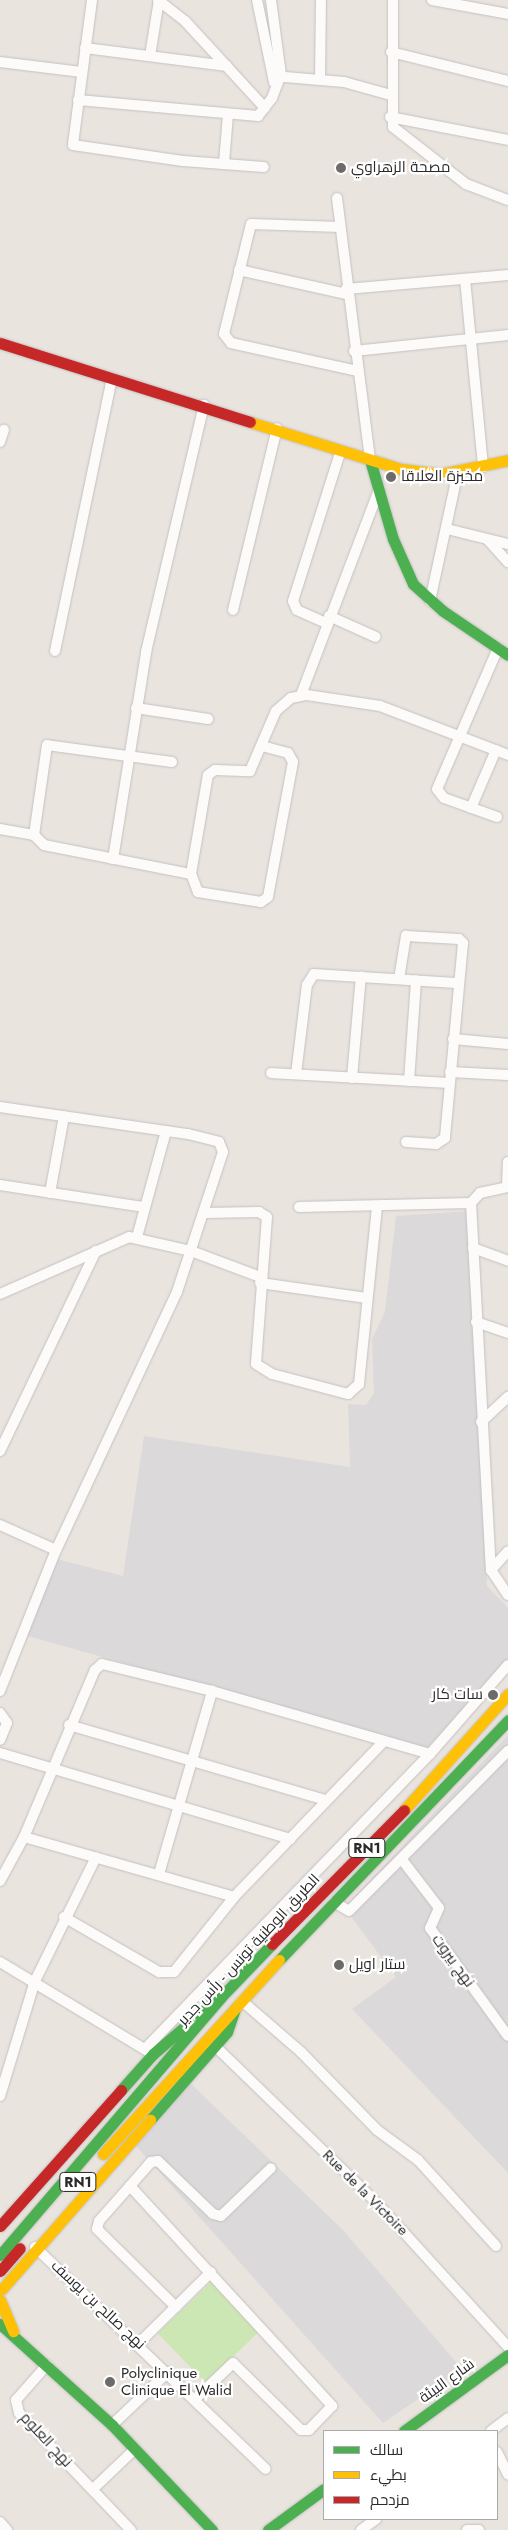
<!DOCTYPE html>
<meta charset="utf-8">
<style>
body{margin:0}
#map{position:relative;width:508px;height:2530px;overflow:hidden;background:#eae4df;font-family:Jost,Cairo,sans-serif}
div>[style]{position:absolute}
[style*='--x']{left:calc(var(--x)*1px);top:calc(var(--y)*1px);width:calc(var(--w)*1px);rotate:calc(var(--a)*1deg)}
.industrial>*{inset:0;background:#dcd9db}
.green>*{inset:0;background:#cde7b4;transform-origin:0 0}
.roads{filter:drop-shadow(0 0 1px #c3c1c1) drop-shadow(0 0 1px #c3c1c1)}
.street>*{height:10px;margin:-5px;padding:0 5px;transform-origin:5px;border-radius:5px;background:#fcfbfa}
.fast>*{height:11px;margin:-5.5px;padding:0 5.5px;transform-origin:5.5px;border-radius:5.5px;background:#4caf50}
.slow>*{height:11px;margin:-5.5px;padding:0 5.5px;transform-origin:5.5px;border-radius:5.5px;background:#ffc107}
.jam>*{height:11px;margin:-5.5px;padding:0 5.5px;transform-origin:5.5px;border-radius:5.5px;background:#c62828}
.dots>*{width:14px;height:14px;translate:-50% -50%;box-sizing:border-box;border:2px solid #fff;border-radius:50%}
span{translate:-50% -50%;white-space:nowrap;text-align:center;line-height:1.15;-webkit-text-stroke:4.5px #fff;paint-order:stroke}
.shield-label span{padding:1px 4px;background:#fff;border:1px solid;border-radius:4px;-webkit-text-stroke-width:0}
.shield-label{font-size:14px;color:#2a2a2a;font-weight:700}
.poi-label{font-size:15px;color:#2a2a2a}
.left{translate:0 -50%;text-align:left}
.right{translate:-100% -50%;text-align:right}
.street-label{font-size:15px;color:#2a2a2a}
.legend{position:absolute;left:323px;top:2430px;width:175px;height:90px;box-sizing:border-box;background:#fff;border:1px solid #aaa;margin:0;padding:6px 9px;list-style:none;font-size:15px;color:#2a2a2a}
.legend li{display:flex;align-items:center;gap:10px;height:25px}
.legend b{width:25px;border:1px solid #aaa}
</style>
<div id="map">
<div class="industrial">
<div style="clip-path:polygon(469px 1211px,487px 1586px,508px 1608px,508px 1663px,427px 1748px,24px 1635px,57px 1559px,123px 1576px,144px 1436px,350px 1467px,348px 1404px,366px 1405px,374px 1393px,372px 1339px,385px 1312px,396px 1216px)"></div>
<div style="clip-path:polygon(508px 1735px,508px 2173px,352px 2009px,396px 1977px,344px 1907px)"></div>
<div style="clip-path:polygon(189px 2082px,343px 2230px,462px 2369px,383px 2423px,136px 2146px)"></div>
</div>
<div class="green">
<div style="left:211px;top:2282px;width:69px;height:74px;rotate:46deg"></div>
</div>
<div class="roads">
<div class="street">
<div style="--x:92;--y:0;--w:146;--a:97.5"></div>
<div style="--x:73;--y:145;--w:111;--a:8.3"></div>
<div style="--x:183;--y:161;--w:81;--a:4.2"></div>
<div style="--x:158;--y:0;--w:34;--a:38"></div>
<div style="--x:185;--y:21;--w:118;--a:47.4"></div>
<div style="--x:257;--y:0;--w:84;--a:78.3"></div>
<div style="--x:393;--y:0;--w:127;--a:90"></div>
<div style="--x:393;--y:127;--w:93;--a:38"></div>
<div style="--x:466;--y:184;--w:45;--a:20.9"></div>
<div style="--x:432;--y:0;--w:77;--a:10.4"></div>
<div style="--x:85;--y:48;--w:143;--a:7.2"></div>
<div style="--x:391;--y:52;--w:121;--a:13.9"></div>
<div style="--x:150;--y:56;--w:57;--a:-80.9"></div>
<div style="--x:0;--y:62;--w:82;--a:7"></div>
<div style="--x:273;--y:76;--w:71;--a:4.8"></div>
<div style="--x:344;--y:82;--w:49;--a:15.5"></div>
<div style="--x:320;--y:79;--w:79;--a:-89.3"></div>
<div style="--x:78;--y:100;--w:181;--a:5.1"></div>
<div style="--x:258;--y:116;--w:23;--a:-52"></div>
<div style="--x:272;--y:98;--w:25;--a:-69"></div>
<div style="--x:281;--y:75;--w:76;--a:-97.6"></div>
<div style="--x:390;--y:117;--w:120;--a:11"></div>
<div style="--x:224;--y:163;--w:49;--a:-85.3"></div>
<div style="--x:337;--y:198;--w:264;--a:82.8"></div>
<div style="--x:340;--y:227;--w:89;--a:-178.1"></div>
<div style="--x:251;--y:224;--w:113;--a:103.8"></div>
<div style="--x:224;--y:334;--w:11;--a:52"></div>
<div style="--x:231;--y:343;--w:129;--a:12.5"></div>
<div style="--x:239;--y:270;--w:110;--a:12.6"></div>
<div style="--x:465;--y:279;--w:189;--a:84.5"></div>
<div style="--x:346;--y:289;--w:163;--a:-4.9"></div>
<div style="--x:354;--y:351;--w:155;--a:-5.9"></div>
<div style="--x:0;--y:442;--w:13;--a:-72"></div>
<div style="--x:447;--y:529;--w:63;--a:13.8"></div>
<div style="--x:488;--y:540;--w:30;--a:48"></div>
<div style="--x:430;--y:601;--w:132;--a:-77.8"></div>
<div style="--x:233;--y:610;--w:187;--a:-76.4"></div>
<div style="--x:329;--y:616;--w:51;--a:24.1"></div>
<div style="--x:326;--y:623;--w:32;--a:-156"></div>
<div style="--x:297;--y:610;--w:10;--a:-114"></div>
<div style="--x:293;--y:601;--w:158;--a:-72.4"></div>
<div style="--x:55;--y:651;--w:279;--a:-78.2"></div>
<div style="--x:301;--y:695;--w:217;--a:-69.2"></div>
<div style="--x:136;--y:708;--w:73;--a:8.7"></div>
<div style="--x:262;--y:746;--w:27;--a:15"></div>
<div style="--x:288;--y:753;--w:10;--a:61"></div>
<div style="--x:293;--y:762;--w:137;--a:100.5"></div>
<div style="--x:268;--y:897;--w:9;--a:144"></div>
<div style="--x:261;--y:902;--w:64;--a:-171"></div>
<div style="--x:198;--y:892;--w:19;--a:-111"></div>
<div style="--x:191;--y:874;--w:100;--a:-80.3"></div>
<div style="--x:208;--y:775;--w:9;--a:-36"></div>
<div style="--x:215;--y:770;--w:35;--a:2"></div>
<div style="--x:250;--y:771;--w:65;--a:-66.6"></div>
<div style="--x:276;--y:711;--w:20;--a:-41"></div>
<div style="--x:291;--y:698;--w:16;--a:-11"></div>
<div style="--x:307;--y:695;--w:74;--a:8.6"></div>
<div style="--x:380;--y:706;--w:137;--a:20.9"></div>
<div style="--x:172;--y:762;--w:126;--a:-172.3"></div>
<div style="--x:47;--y:745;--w:91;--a:98.2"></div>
<div style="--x:34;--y:835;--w:14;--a:45"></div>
<div style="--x:44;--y:845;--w:150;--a:11.2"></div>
<div style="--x:471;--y:808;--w:63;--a:-66.7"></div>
<div style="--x:497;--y:817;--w:56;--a:-160.3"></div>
<div style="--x:444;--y:798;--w:11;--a:-128"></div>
<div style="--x:437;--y:789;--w:154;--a:-66.6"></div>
<div style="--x:0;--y:829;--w:35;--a:10"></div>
<div style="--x:113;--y:859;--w:210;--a:-80.9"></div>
<div style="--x:146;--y:652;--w:254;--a:-76.8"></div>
<div style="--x:399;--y:979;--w:44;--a:-80.8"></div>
<div style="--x:406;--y:936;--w:53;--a:3.2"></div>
<div style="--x:459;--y:939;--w:6;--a:45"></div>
<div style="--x:463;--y:943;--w:196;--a:95.3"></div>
<div style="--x:445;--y:1138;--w:11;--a:146"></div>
<div style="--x:436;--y:1144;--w:30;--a:-176"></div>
<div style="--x:453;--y:1039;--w:55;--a:5.2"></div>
<div style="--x:450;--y:1072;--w:58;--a:3"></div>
<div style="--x:271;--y:1073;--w:178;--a:3.2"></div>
<div style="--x:296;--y:1074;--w:90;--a:-83"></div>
<div style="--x:307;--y:985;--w:13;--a:-58"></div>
<div style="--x:314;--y:974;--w:145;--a:3.6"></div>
<div style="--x:352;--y:1078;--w:102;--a:-85"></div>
<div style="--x:409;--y:1081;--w:101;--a:-86"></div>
<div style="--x:0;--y:1107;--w:190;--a:8.2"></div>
<div style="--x:188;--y:1134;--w:32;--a:14"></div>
<div style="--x:219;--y:1142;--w:11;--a:68"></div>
<div style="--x:223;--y:1152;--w:147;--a:108.2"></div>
<div style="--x:177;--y:1292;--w:285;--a:115.1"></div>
<div style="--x:56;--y:1550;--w:152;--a:111.7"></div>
<div style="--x:0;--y:1185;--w:146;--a:8.7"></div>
<div style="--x:507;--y:1187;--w:25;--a:-88"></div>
<div style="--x:50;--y:1193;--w:78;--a:-79.7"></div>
<div style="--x:471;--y:1203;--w:368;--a:86.9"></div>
<div style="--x:491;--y:1570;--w:30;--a:56"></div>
<div style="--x:299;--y:1207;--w:172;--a:-1.3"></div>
<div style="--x:471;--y:1203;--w:13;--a:-48"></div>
<div style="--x:480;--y:1193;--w:29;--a:-12"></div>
<div style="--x:205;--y:1213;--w:54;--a:-1.1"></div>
<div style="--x:259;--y:1212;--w:9;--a:32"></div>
<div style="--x:267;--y:1217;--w:147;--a:94.3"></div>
<div style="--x:256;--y:1364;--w:19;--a:32"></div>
<div style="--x:272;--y:1374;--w:79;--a:14.7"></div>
<div style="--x:348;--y:1394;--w:15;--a:-42"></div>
<div style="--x:359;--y:1384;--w:178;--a:-84.2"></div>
<div style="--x:137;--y:1237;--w:110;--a:-74.7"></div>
<div style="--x:473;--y:1248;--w:37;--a:20"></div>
<div style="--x:260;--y:1283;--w:108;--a:8"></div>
<div style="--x:0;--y:1294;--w:141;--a:-23.8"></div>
<div style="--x:129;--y:1237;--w:64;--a:12.7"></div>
<div style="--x:191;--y:1251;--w:74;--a:20.6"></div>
<div style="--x:476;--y:1322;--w:34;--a:19"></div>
<div style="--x:481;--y:1422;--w:37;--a:-43"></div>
<div style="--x:0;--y:1451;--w:222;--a:-64.4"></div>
<div style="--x:0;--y:1525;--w:61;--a:24.1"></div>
<div style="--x:491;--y:1570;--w:25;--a:-48"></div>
<div style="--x:0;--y:1713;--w:12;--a:55"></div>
<div style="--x:7;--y:1723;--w:18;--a:112"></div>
<div style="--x:69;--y:1725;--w:268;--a:16.3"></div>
<div style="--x:0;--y:1753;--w:303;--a:16.5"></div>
<div style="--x:24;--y:1837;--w:218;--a:15.9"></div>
<div style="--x:403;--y:1861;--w:59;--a:52.5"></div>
<div style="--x:439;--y:1908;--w:22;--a:114"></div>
<div style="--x:430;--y:1928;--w:133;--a:54.2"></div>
<div style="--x:159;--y:1874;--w:191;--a:-73.8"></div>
<div style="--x:0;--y:1881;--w:50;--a:-61.4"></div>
<div style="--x:24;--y:1837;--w:181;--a:-67"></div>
<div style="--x:95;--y:1670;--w:9;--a:-41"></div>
<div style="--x:102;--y:1664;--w:113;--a:13.8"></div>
<div style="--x:212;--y:1691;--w:227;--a:16.1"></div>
<div style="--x:334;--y:1902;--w:17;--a:31"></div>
<div style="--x:349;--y:1911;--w:226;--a:-45.2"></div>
<div style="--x:64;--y:1917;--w:110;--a:30.1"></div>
<div style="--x:159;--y:1972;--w:15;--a:0"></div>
<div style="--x:174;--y:1972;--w:96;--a:-51.3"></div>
<div style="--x:234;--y:1897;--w:216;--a:-46.1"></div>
<div style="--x:0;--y:1962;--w:174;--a:31.1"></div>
<div style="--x:242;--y:2001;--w:78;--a:40.8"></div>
<div style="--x:301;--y:2052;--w:109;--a:45.7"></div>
<div style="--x:377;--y:2130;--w:51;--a:36.2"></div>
<div style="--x:418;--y:2160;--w:116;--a:47.8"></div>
<div style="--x:215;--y:2046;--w:227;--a:44.1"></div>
<div style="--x:378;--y:2204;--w:193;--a:47.7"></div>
<div style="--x:145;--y:2049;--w:410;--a:-46"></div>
<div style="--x:430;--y:1754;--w:118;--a:-48.8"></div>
<div style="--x:0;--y:2096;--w:120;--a:-73.1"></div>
<div style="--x:35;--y:1981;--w:138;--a:-63.8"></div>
<div style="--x:130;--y:2186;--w:32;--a:-49"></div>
<div style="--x:151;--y:2162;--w:7;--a:-8"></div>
<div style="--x:158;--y:2161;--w:76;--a:43.9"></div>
<div style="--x:213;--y:2214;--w:8;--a:14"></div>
<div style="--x:221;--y:2216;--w:69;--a:-43.8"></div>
<div style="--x:35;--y:2247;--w:320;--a:43.9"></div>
<div style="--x:176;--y:2307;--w:111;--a:-135.4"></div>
<div style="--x:97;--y:2229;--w:8;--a:-76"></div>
<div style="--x:99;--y:2221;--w:47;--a:-48.5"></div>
<div style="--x:130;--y:2186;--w:299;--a:47.4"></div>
<div style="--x:332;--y:2406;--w:33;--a:134"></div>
<div style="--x:309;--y:2430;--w:8;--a:180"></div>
<div style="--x:301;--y:2430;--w:95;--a:-135.4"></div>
<div style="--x:233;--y:2363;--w:52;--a:136.5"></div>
<div style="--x:139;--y:2343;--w:101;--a:-44.6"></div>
<div style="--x:47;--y:2365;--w:47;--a:131.5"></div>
<div style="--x:16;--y:2400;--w:13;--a:77"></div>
<div style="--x:19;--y:2413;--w:162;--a:46.3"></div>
<div style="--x:112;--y:2425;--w:77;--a:-43.4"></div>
<div style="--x:491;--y:2431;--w:21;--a:-37"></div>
<div style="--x:497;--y:2452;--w:25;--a:64"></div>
<div style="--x:93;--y:2489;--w:58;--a:-43.6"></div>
<div style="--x:0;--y:2522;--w:11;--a:49"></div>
<div style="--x:361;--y:2530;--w:19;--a:-36"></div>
<div style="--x:467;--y:2530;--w:12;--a:0"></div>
</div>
<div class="fast">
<div style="--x:370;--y:460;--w:82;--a:73.8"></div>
<div style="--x:393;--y:539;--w:49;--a:66"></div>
<div style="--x:413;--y:584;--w:40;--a:42"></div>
<div style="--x:443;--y:611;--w:78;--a:34.1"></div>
<div style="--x:279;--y:1960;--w:332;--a:-46.3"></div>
<div style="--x:121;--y:2090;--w:48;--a:-48.4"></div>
<div style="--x:153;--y:2054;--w:77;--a:-40.8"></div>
<div style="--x:150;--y:2120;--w:117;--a:-48.8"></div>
<div style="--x:227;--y:2032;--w:24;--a:-71"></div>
<div style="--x:0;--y:2255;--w:340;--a:-49.4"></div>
<div style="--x:221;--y:1997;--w:74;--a:-46.1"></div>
<div style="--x:0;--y:2324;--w:151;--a:42"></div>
<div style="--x:112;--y:2425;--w:145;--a:46.4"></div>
<div style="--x:404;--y:2431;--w:129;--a:-36.2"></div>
<div style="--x:268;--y:2530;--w:69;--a:-36.2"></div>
</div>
<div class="slow">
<div style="--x:250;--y:422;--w:158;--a:17.3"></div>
<div style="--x:401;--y:469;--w:39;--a:7"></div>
<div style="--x:440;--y:474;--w:69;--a:-11.6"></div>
<div style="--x:404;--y:1810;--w:156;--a:-48.1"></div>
<div style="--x:103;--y:2154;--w:262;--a:-47.8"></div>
<div style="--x:2;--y:2289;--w:225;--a:-48.8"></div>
<div style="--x:0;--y:2300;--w:34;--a:67"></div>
</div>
<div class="jam">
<div style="--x:0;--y:343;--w:262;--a:17.5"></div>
<div style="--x:272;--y:1944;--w:188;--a:-45.4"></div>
<div style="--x:0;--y:2226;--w:182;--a:-48.3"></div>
<div style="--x:0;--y:2271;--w:30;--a:-49"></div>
</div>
</div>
<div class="dots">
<div style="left:341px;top:168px;background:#6d6b69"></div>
<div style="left:391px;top:477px;background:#6d6b69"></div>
<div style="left:493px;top:1695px;background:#6d6b69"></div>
<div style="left:339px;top:1965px;background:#6d6b69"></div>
<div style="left:110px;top:2382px;background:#6d6b69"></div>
</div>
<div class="shield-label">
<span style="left:367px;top:1848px">RN1</span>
<span style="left:78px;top:2182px">RN1</span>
</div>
<div class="poi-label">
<span class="left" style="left:351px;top:168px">مصحة الزهراوي</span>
<span class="left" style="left:401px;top:477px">مخبزة العلاقا</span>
<span class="right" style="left:483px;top:1695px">سات كار</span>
<span class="left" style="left:349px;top:1965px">ستار اويل</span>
<span class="left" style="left:121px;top:2382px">Polyclinique<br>Clinique El Walid</span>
</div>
<div class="street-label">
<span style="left:249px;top:1950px;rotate:-47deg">الطريق الوطنية تونس - رأس جدير</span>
<span style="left:453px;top:1961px;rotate:54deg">نهج بيروت</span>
<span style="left:365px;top:2193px;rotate:45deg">Rue de la Victoire</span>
<span style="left:98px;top:2305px;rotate:43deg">نهج صالح بن يوسف</span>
<span style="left:447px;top:2381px;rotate:-36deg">شارع البيئة</span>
<span style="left:46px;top:2440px;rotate:47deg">نهج العلوم</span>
</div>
<ul class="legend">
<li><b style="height:6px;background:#4caf50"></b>سالك</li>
<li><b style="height:6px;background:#ffc107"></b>بطيء</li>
<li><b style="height:6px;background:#c62828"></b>مزدحم</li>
</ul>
</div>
